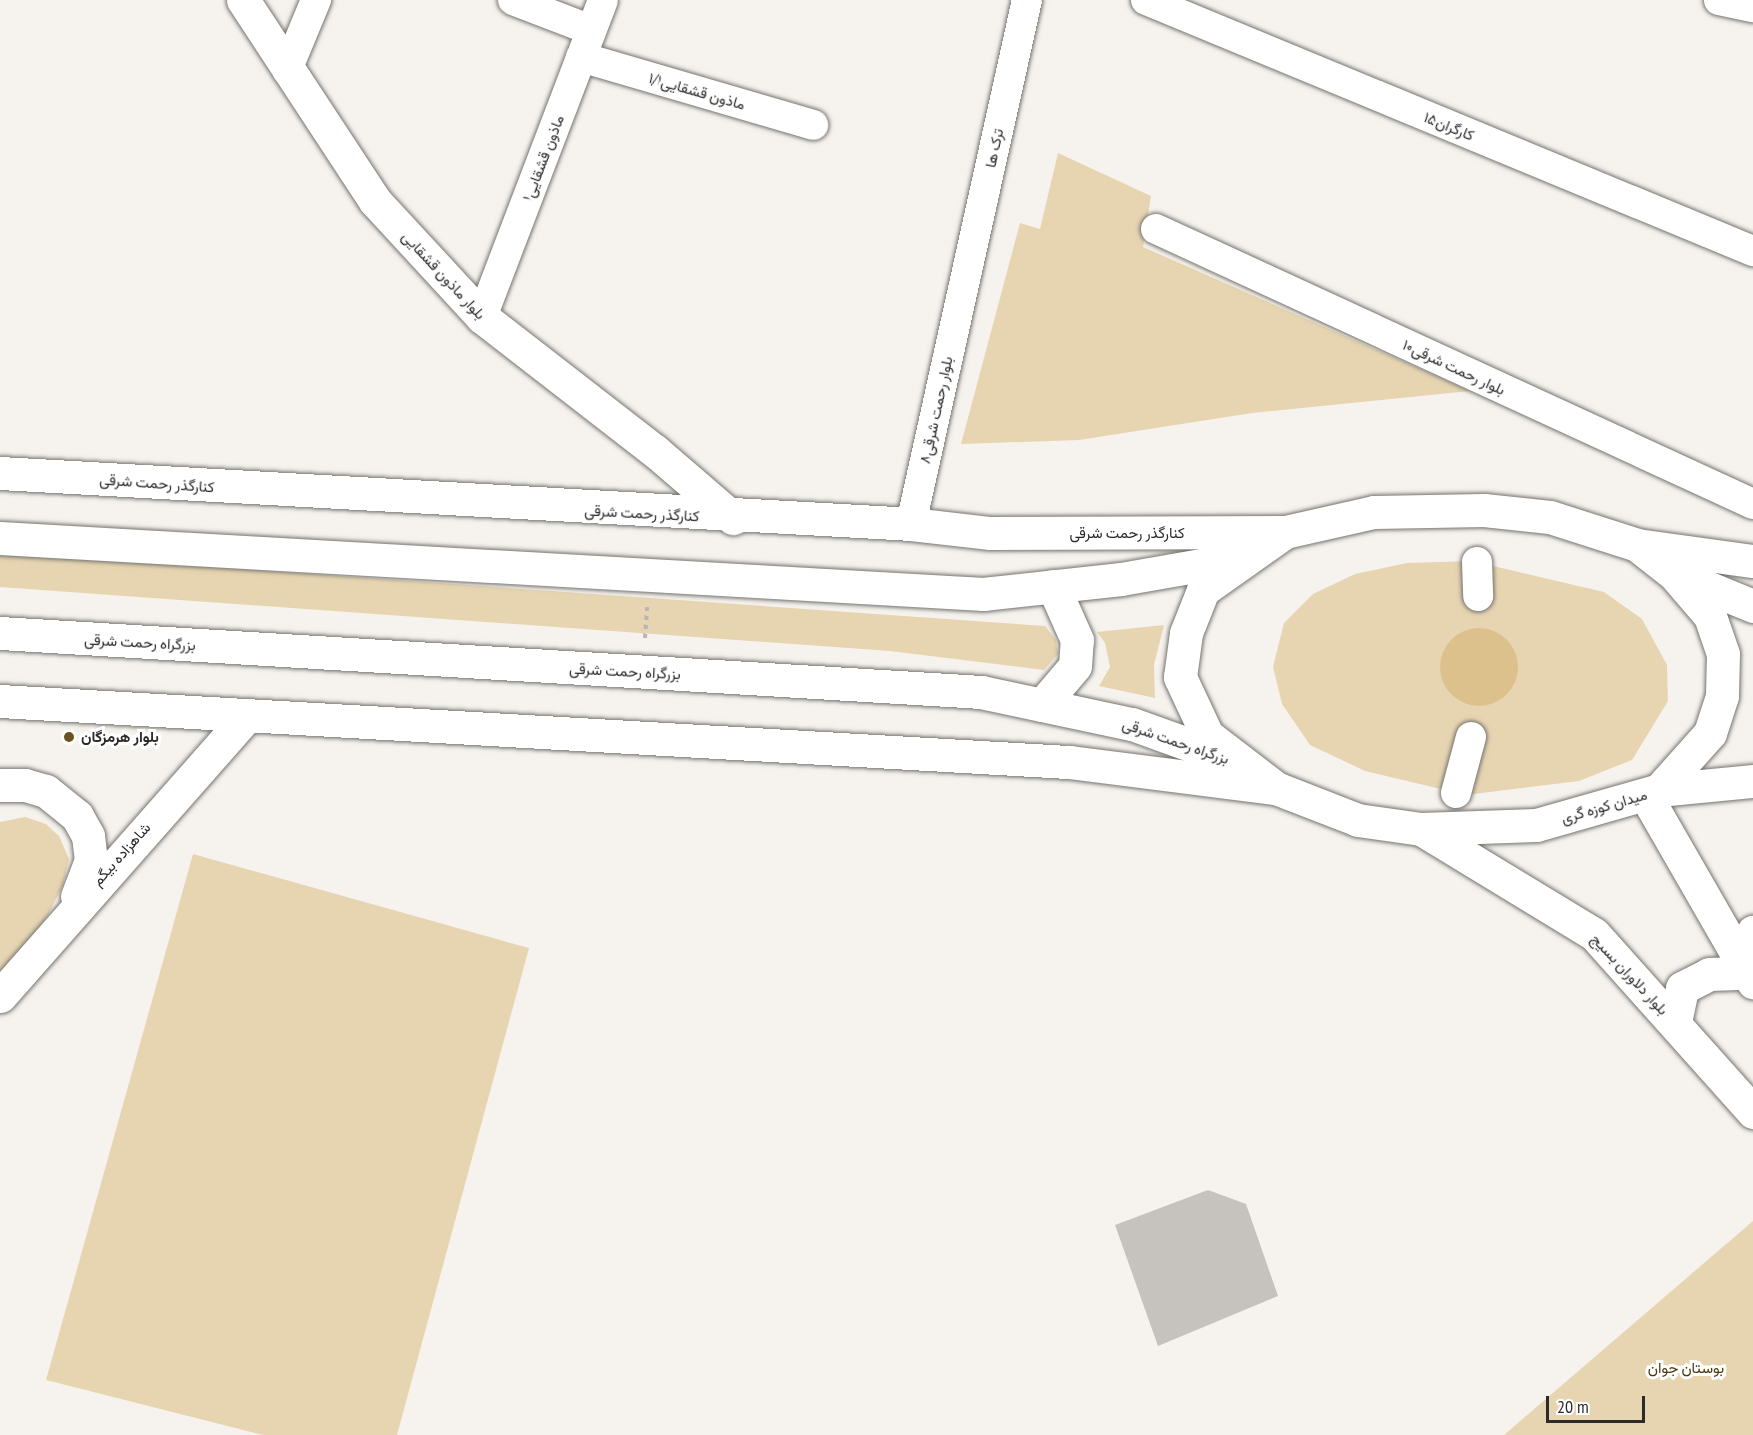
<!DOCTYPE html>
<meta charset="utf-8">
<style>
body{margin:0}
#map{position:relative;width:1753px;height:1435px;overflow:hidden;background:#f6f3ee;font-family:"PT Sans Narrow",Vazirmatn,sans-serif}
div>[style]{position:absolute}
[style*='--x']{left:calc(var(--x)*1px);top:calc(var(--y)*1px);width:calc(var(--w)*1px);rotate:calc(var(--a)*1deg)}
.green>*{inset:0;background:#e7d5b2}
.water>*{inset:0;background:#dcc18d}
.round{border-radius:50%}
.building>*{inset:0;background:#c6c3be}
.path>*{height:4px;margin-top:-2px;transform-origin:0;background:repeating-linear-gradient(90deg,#b8b6b2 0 4.5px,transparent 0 9px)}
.roads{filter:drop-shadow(0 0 2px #76746f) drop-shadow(0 0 2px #76746f)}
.street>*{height:30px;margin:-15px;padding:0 15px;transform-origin:15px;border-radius:15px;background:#fff}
.secondary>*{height:33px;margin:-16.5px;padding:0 16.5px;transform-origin:16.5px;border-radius:16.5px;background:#fff}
.primary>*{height:33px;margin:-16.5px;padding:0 16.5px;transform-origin:16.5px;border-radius:16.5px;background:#fff}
.highway>*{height:33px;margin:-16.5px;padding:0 16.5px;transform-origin:16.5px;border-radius:16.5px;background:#fff}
.dots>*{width:16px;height:16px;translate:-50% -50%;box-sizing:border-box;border:3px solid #fff;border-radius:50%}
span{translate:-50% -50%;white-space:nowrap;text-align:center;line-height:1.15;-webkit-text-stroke:6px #fff;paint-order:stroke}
.street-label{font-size:15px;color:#2c2b29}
.poi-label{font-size:15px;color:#2c2b29;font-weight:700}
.left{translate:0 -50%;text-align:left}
.park-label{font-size:15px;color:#49370c}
.scale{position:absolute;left:1546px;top:1396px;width:99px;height:27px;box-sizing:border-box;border:3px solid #2c2b29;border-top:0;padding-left:8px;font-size:18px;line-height:21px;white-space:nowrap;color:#2c2b29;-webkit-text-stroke:4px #fff;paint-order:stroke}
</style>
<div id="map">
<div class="green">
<div style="clip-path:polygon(1058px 153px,1151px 196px,1143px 247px,1470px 391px,1252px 413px,1079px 440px,961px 444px,1020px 223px,1040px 229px)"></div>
<div style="clip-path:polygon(0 552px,1045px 626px,1056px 640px,1058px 654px,1044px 670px,890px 651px,0 587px)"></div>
<div style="clip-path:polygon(1472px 561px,1604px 592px,1642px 619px,1667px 665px,1668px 701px,1632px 760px,1579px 781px,1466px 795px,1365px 771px,1310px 745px,1282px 704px,1273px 667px,1284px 623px,1313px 594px,1355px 574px,1407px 563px)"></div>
<div style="clip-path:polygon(1164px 625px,1154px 665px,1155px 698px,1099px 686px,1110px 667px,1105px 643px,1097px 632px)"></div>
<div style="clip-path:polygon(25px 817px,46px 824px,59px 836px,69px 859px,63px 885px,47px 917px,0 978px,0 822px)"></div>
<div style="clip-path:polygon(193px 854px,529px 948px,397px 1435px,263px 1435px,46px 1380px)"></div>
<div style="clip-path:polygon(1753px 1221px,1753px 1435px,1504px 1435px,1654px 1306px)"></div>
</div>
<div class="water">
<div class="round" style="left:1440px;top:628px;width:78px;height:78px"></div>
</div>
<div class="building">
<div style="clip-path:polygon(1208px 1190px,1246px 1204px,1278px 1296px,1158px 1346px,1115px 1225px)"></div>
</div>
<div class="path">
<div style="--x:645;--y:638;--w:31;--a:-86"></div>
</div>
<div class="roads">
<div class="street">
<div style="--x:513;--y:0;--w:84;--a:21"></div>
<div style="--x:1146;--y:0;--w:657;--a:22.47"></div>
<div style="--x:1719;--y:0;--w:35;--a:12"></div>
<div style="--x:581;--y:57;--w:242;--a:16.3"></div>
<div style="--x:287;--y:70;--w:76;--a:-67.5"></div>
<div style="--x:1156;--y:229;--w:657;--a:24.73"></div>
<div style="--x:482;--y:317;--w:339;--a:-69.1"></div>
<div style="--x:911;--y:524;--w:537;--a:-77.52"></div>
<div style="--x:1477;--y:562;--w:34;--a:88"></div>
<div style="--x:1456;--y:793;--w:58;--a:-75"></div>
</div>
<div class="secondary">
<div style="--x:243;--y:0;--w:240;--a:56.7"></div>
<div style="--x:375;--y:201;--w:158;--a:47.3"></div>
<div style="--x:482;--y:317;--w:219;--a:37.8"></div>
<div style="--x:655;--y:451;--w:103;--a:40.7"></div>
<div style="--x:0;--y:473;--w:912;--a:3.2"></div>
<div style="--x:911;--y:524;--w:80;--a:6.5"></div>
<div style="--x:990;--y:533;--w:295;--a:-0.2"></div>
<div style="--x:1637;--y:545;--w:117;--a:7.9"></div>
<div style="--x:0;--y:701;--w:1071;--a:3.27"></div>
<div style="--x:1069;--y:762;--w:209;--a:7.2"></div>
<div style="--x:0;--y:785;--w:25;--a:0"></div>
<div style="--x:25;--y:785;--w:22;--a:16"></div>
<div style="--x:46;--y:791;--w:40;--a:39"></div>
<div style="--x:77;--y:816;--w:23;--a:61"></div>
<div style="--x:88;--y:836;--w:24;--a:83"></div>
<div style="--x:91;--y:860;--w:39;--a:111"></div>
<div style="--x:0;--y:996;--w:373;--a:-48.6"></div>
</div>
<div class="primary">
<div style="--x:1646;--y:796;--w:215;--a:60.1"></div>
<div style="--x:1421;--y:829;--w:202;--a:31.3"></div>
<div style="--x:1594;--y:934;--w:239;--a:48.2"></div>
<div style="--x:1675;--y:1022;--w:35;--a:-78"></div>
<div style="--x:1682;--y:988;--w:30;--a:-27"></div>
<div style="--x:1709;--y:974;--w:36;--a:-2"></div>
<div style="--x:1745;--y:973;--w:42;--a:-79"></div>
</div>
<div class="highway">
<div style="--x:1484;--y:510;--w:66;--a:6.1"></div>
<div style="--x:1550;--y:517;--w:91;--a:17.8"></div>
<div style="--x:1637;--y:545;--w:47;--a:38.1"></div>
<div style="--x:1674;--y:574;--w:55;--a:49.4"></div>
<div style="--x:1710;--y:616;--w:40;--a:71.1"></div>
<div style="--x:1723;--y:654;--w:42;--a:91.4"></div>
<div style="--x:1722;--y:696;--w:39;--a:108"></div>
<div style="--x:1710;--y:733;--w:76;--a:131.8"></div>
<div style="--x:1659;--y:790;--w:128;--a:164.1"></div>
<div style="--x:1536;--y:825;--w:115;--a:178"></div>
<div style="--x:1421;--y:829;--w:64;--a:-171.9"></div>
<div style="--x:1358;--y:820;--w:88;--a:-158.7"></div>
<div style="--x:1276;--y:788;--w:87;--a:-142.5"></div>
<div style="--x:1207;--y:735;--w:64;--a:-115"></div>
<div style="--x:1180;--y:677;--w:44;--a:-82.2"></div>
<div style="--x:1186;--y:633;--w:46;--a:-68.4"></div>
<div style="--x:1203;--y:590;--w:100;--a:-35.3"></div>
<div style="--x:1285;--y:532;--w:91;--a:-12.7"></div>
<div style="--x:1374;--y:512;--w:110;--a:-1"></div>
<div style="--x:0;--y:538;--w:985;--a:3.26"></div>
<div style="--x:983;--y:594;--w:139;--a:-6.2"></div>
<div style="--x:1121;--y:579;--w:122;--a:-9.9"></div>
<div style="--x:1680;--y:576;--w:79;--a:22.3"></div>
<div style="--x:0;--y:633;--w:983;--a:3.44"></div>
<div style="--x:981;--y:692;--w:154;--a:12"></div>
<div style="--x:1132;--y:724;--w:103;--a:19.8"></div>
<div style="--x:1042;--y:705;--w:51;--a:-49.8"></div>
<div style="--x:1075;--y:666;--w:26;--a:-86"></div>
<div style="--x:1077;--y:640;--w:59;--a:-114"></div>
<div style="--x:1659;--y:790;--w:94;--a:-5.5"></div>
</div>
</div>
<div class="dots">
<div style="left:69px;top:737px;background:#6a5323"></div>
</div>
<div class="street-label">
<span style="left:697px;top:91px;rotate:16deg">ماذون قشقایی۱/۱</span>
<span style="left:1449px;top:126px;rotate:22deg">۱۵کارگران</span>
<span style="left:994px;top:148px;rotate:-78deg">ترک ها</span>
<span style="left:543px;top:158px;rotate:-69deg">ماذون قشقایی۱</span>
<span style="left:444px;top:275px;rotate:47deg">بلوار ماذون قشقایی</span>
<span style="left:1454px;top:367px;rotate:25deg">۱۰بلوار رحمت شرقی</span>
<span style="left:936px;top:410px;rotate:-78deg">بلوار رحمت شرقی۸</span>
<span style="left:157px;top:483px;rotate:4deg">کنارگذر رحمت شرقی</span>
<span style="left:642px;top:513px;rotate:3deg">کنارگذر رحمت شرقی</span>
<span style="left:1127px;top:533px">کنارگذر رحمت شرقی</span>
<span style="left:140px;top:642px;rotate:3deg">بزرگراه رحمت شرقی</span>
<span style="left:625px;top:671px;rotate:3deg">بزرگراه رحمت شرقی</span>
<span style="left:1176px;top:741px;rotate:19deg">بزرگراه رحمت شرقی</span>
<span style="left:1604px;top:806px;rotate:-16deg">میدان کوزه گری</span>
<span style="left:121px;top:854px;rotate:-48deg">شاهزاده بیگم</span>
<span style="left:1630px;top:974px;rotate:47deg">بلوار دلاوران بسیج</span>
</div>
<div class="poi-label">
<span class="left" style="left:81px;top:737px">بلوار هرمزگان</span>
</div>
<div class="park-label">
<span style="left:1686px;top:1368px">بوستان جوان</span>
</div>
<div class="scale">20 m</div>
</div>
